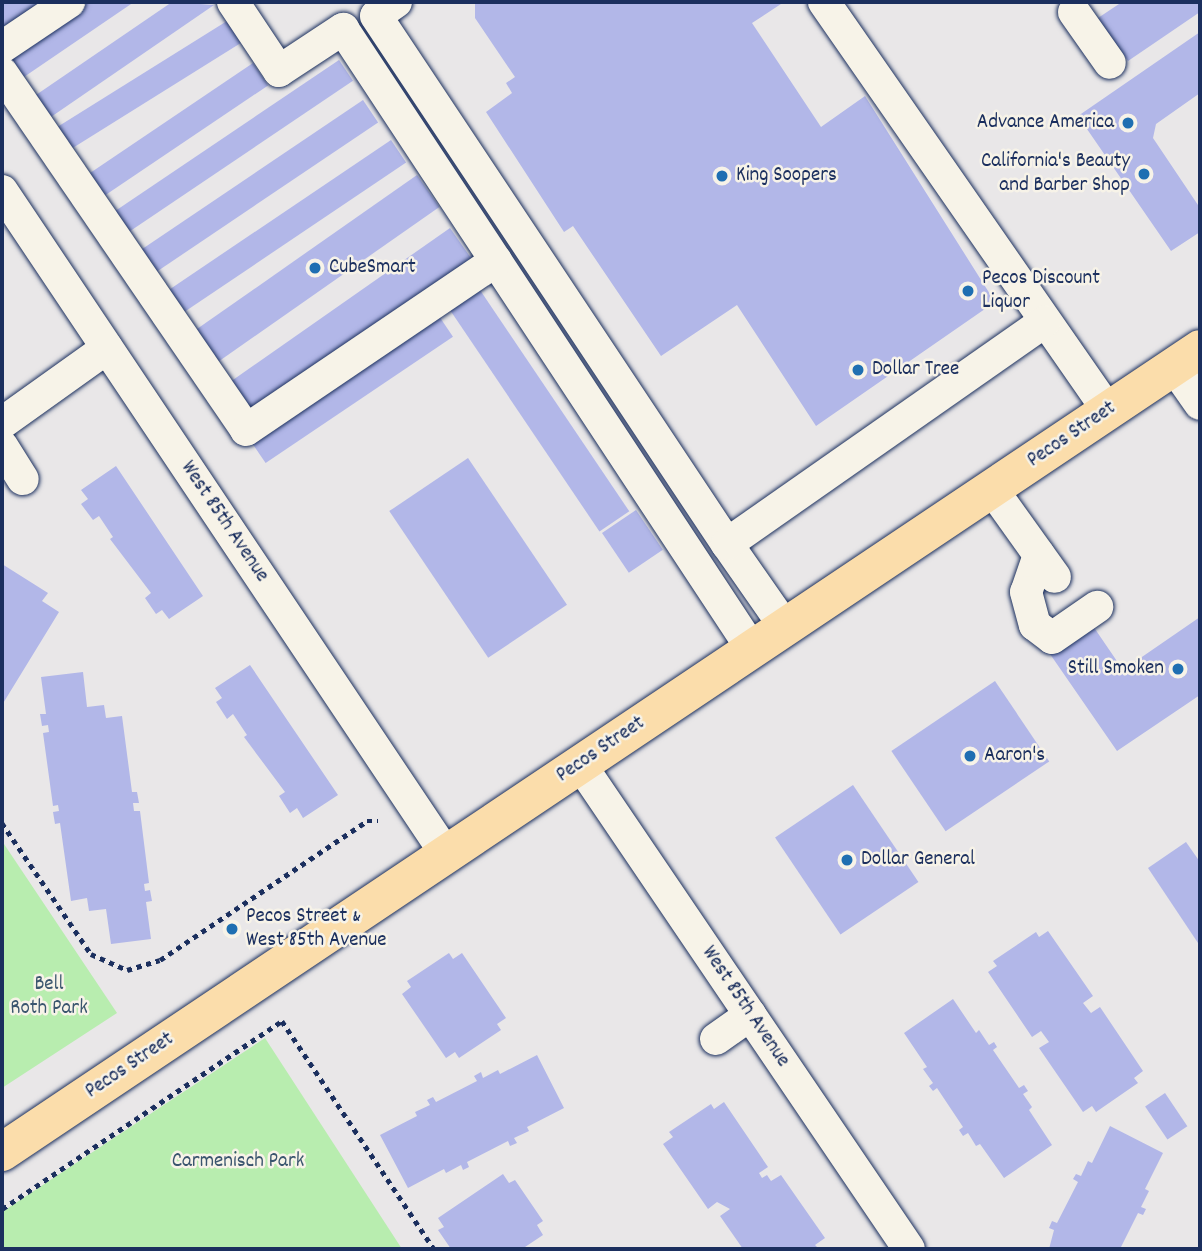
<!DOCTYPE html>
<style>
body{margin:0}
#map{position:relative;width:1202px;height:1251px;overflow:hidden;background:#e9e7e8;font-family:Dekko,sans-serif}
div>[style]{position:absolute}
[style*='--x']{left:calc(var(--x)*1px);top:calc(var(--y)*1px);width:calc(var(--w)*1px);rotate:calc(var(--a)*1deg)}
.green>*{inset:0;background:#b8edaf}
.building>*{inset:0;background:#b2b7e8;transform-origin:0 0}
.path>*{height:4.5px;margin-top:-2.25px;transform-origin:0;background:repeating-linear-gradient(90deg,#1b2f5e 0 5px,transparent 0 10px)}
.roads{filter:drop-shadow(0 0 2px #1b2f5e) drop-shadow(0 0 2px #1b2f5e)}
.minor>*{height:32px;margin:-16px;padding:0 16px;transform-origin:16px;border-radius:16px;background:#f7f3e8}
.major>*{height:38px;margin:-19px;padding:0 19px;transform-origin:19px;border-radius:19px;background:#fbddab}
.dots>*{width:19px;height:19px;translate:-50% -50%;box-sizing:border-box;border:4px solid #f7f3e8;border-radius:50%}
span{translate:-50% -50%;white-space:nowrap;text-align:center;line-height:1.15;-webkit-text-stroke:5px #f7f3e8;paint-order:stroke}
.poi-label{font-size:21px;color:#1b2f5e}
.right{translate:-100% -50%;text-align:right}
.left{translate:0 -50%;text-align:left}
.street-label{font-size:21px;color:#1b2f5e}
.park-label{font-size:21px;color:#3a556e}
.frame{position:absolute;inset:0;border:4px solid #1b2f5e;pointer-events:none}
</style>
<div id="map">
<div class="green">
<div style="clip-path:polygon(2px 841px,117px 1013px,2px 1088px)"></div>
<div style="clip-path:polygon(265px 1038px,402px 1249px,2px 1249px,2px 1212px)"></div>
</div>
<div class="building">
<div style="clip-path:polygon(2px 2px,41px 2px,2px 28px)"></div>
<div style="clip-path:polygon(87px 2px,134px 2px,21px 79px,7px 57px)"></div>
<div style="clip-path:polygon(172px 2px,214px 5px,48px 119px,33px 97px)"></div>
<div style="clip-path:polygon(475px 2px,784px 2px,752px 23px,821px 127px,865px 96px,995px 302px,816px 426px,737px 305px,661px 356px,573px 226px,564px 232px,486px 112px,512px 93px,506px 83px,515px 77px,475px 18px)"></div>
<div style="clip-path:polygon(1122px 2px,1200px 2px,1200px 12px,1128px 61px,1098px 18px)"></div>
<div style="left:227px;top:21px;width:26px;height:202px;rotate:58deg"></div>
<div style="clip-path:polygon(1200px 32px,1200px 93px,1156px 124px,1153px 138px,1200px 208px,1200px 232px,1171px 251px,1078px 116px)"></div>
<div style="left:339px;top:60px;width:25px;height:274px;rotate:56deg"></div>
<div style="left:253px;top:63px;width:27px;height:201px;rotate:56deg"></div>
<div style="left:363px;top:100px;width:27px;height:273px;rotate:56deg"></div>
<div style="left:391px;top:140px;width:27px;height:273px;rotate:56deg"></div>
<div style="left:417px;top:175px;width:39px;height:273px;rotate:55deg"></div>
<div style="left:450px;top:228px;width:38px;height:272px;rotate:55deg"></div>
<div style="left:480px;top:290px;width:267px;height:36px;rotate:56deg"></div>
<div style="left:439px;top:316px;width:25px;height:226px;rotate:56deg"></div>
<div style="left:468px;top:458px;width:177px;height:95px;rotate:56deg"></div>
<div style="clip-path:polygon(116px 466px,203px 596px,169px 619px,162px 610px,156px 614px,145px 598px,151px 593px,110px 539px,113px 537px,99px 516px,93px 520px,81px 504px,88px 499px,81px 490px)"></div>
<div style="left:636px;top:510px;width:48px;height:41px;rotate:56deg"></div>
<div style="clip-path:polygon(2px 564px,48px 593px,42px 601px,59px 612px,2px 705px)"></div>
<div style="clip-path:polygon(1200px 617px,1200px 695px,1117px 751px,1050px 654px,1093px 626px,1123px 670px)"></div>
<div style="clip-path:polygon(250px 665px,338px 795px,303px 818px,297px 808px,290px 813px,279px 796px,285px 792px,244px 737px,247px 735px,233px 714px,227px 719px,216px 702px,222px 698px,215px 688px)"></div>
<div style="clip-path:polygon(83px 672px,87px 707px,104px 705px,106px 718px,122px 716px,132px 792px,137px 792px,139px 803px,133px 803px,134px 811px,140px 811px,149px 883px,144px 884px,145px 891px,150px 890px,152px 901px,146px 902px,151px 939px,111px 944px,106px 909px,89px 911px,87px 898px,71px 901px,60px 823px,55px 824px,53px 812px,59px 811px,58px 805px,53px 806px,43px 733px,49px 732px,48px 725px,42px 726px,40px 714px,46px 714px,41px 677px)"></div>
<div style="left:995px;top:681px;width:97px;height:125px;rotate:56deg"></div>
<div style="left:853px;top:785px;width:117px;height:94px;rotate:56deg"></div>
<div style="clip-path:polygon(1186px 842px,1200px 862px,1200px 946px,1148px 868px)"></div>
<div style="clip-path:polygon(1048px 931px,1093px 996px,1083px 1003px,1091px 1013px,1100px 1007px,1143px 1071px,1134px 1078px,1138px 1083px,1096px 1112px,1092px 1106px,1083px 1112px,1039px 1048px,1049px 1042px,1041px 1031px,1032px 1037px,988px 972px,997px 966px,993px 961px,1036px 932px,1039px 937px)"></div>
<div style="clip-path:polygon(449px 953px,453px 959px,462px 953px,506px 1018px,497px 1024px,501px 1030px,459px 1058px,455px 1052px,446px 1058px,402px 994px,411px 987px,407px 981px)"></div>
<div style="clip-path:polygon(953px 999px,976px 1033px,979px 1030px,989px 1045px,994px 1042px,997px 1047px,993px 1050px,1019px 1088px,1024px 1085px,1028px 1091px,1023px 1094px,1032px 1107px,1029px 1110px,1052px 1145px,1004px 1178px,980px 1144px,976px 1146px,968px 1133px,963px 1136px,959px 1130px,963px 1127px,937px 1088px,933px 1091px,929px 1086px,933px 1083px,923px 1069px,927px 1067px,904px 1033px)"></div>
<div style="clip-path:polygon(537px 1055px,564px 1108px,527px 1127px,529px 1131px,514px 1138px,517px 1143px,510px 1146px,508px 1141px,467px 1162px,469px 1167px,463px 1170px,461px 1165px,446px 1173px,444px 1169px,408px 1188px,380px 1135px,417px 1116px,415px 1112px,430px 1105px,427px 1100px,433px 1097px,436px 1102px,477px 1081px,474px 1076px,481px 1072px,483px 1078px,498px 1070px,500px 1074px)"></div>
<div style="left:1165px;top:1093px;width:40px;height:24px;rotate:56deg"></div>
<div style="clip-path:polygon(724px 1102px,768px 1167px,759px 1173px,762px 1178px,767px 1175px,771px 1181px,781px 1175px,825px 1238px,815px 1245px,819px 1249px,743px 1249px,720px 1216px,730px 1209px,717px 1202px,708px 1209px,663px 1144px,673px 1137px,669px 1132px,711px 1104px,714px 1109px)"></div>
<div style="clip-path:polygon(1110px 1126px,1163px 1153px,1145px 1189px,1149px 1191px,1141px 1207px,1146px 1209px,1143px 1215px,1138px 1213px,1120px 1249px,1049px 1249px,1054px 1230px,1049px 1228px,1052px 1221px,1057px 1223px,1078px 1182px,1073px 1179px,1076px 1174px,1081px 1176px,1088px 1161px,1092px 1163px)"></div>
<div style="clip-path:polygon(503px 1174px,509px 1183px,515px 1180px,543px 1221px,537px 1225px,543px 1235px,522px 1249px,451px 1249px,438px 1230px,444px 1227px,438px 1218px)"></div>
</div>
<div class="path">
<div style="--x:2;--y:823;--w:158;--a:55.8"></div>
<div style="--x:91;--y:954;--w:39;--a:24"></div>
<div style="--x:127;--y:970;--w:34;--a:-17"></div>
<div style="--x:160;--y:960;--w:249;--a:-33.9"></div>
<div style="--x:367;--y:821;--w:11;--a:0"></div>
<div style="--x:2;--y:1209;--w:337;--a:-33.9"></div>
<div style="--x:282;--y:1021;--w:274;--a:56.3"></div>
</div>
<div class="roads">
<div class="minor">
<div style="--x:233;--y:2;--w:83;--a:56.3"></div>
<div style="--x:279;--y:71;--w:77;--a:-33.3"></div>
<div style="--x:343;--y:29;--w:743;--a:56.59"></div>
<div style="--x:396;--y:2;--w:24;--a:145"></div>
<div style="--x:376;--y:16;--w:634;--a:56.39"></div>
<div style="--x:824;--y:2;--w:498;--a:55.2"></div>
<div style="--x:1074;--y:12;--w:62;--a:54.8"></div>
<div style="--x:2;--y:47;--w:81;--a:-33.9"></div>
<div style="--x:2;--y:73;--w:432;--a:55.6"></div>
<div style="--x:246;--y:430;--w:302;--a:-34.1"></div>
<div style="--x:2;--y:191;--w:798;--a:56.19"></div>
<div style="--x:1174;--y:367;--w:45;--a:54.9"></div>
<div style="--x:2;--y:423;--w:129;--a:-35.5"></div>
<div style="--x:2;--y:446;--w:39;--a:58"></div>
<div style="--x:992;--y:489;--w:108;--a:54.4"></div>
<div style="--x:1039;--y:555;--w:39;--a:109"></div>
<div style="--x:1026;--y:592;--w:34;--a:75"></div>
<div style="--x:1035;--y:625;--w:21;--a:37"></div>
<div style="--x:1052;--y:638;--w:55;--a:-34.6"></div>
<div style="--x:785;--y:627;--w:101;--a:-124.9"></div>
<div style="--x:727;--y:544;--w:388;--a:-35"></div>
<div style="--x:580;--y:764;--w:586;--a:55.85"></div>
<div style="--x:716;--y:1039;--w:42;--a:-35.2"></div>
</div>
<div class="major">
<div style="--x:2;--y:1152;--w:1442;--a:-33.83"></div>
</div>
</div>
<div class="dots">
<div style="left:1128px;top:123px;background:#1f6fb2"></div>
<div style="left:1144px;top:174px;background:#1f6fb2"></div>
<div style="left:722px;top:176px;background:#1f6fb2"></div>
<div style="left:315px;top:268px;background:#1f6fb2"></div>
<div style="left:968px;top:291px;background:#1f6fb2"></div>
<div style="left:858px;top:370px;background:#1f6fb2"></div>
<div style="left:1178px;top:669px;background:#1f6fb2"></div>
<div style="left:970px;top:756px;background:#1f6fb2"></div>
<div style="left:847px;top:860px;background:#1f6fb2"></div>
<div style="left:232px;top:929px;background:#1f6fb2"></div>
</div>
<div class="poi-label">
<span class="right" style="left:1114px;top:123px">Advance America</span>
<span class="right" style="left:1130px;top:174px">California's Beauty<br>and Barber Shop</span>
<span class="left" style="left:736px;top:176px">King Soopers</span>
<span class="left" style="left:329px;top:268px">CubeSmart</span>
<span class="left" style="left:982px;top:291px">Pecos Discount<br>Liquor</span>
<span class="left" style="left:872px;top:370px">Dollar Tree</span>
<span class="right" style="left:1164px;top:669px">Still Smoken</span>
<span class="left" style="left:984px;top:756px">Aaron's</span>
<span class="left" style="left:861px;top:860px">Dollar General</span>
<span class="left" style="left:246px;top:929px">Pecos Street &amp;<br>West 85th Avenue</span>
</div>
<div class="street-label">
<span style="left:1072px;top:435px;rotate:-34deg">Pecos Street</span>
<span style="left:224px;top:522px;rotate:56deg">West 85th Avenue</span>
<span style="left:601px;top:750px;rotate:-34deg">Pecos Street</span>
<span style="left:745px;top:1007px;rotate:56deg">West 85th Avenue</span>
<span style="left:130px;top:1066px;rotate:-34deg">Pecos Street</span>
</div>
<div class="park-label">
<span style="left:49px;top:997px">Bell<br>Roth Park</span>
<span style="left:238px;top:1162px">Carmenisch Park</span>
</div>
<div class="frame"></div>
</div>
